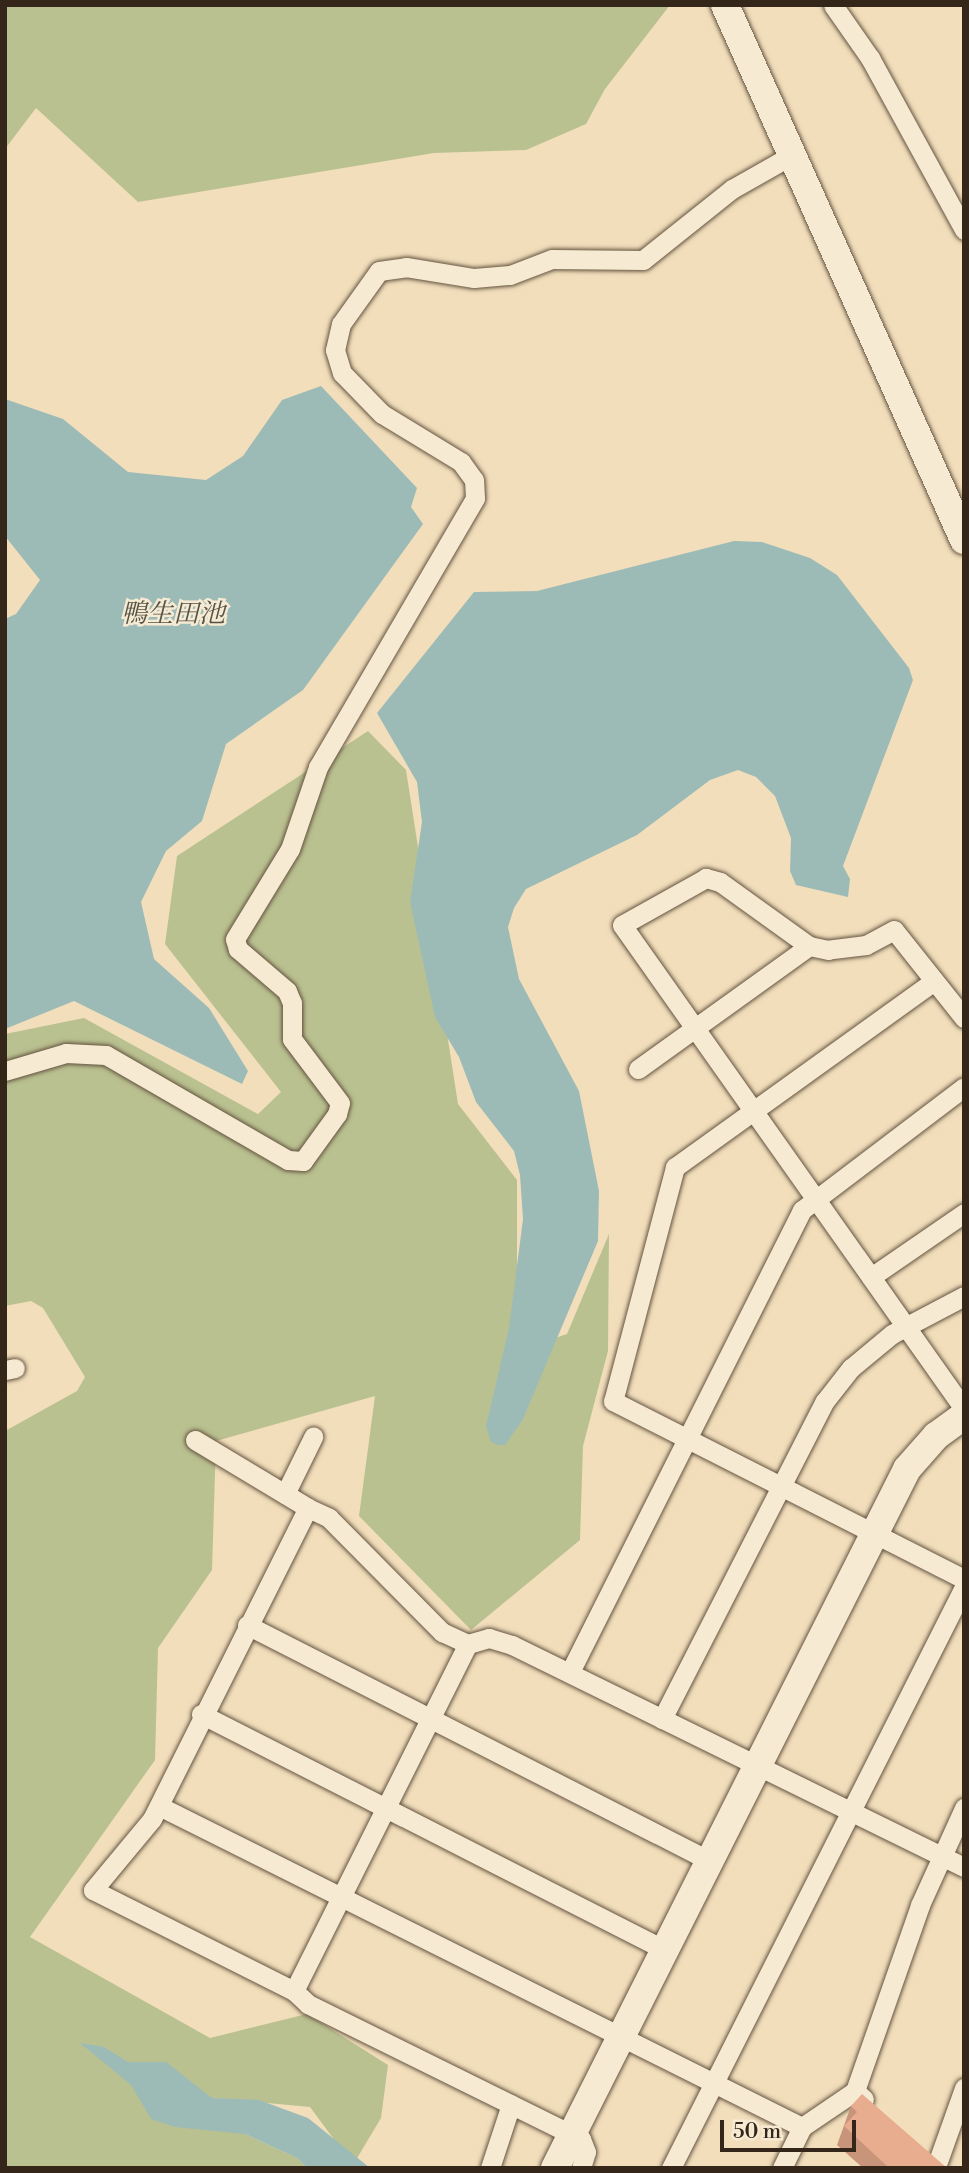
<!DOCTYPE html>
<meta charset="utf-8">
<style>
body{margin:0}
#map{position:relative;width:969px;height:2173px;overflow:hidden;background:#f2debb;font-family:"Libre Bodoni","Noto Serif JP",serif}
div>[style]{position:absolute}
[style*='--x']{left:calc(var(--x)*1px);top:calc(var(--y)*1px);width:calc(var(--w)*1px);rotate:calc(var(--a)*1deg)}
.green>*{inset:0;background:#bac190}
.water>*{inset:0;background:#9cbbb6}
.roads{filter:drop-shadow(0 0 2px #645441) drop-shadow(0 0 2px #645441)}
.street>*{height:19px;margin:-9.5px;padding:0 9.5px;transform-origin:9.5px;border-radius:9.5px;background:#f7ead3}
.secondary>*{height:28px;margin:-14px;padding:0 14px;transform-origin:14px;border-radius:14px;background:#f7ead3}
.wall>*{inset:0;background:#c8947a}
.building>*{inset:0;background:#e8ac8e}
span{translate:-50% -50%;white-space:nowrap;text-align:center;line-height:1.15;-webkit-text-stroke:5px #f7ead3;paint-order:stroke}
.water-label{font-size:26px;color:#535347;font-style:italic}
.frame{position:absolute;inset:0;border:7px solid #342618;pointer-events:none}
.scale{position:absolute;left:720px;top:2120px;width:136px;height:32px;box-sizing:border-box;border:4px solid #342618;border-top:0;padding-left:9px;font-size:21px;line-height:24px;white-space:nowrap;color:#342618;-webkit-text-stroke:5px #f7ead3;paint-order:stroke}
</style>
<div id="map">
<div class="green">
<div style="clip-path:polygon(5px 5px,670px 5px,605px 89px,586px 124px,526px 150px,434px 153px,138px 202px,36px 108px,5px 149px)"></div>
<div style="clip-path:polygon(368px 731px,406px 770px,458px 1104px,517px 1180px,517px 1351px,567px 1334px,609px 1234px,608px 1351px,583px 1446px,580px 1540px,471px 1630px,359px 1516px,375px 1396px,216px 1441px,212px 1570px,158px 1648px,155px 1760px,30px 1937px,210px 2038px,307px 2014px,388px 2065px,381px 2118px,353px 2165px,310px 2107px,212px 2098px,245px 2134px,297px 2158px,307px 2168px,5px 2168px,5px 1431px,77px 1391px,85px 1377px,43px 1308px,31px 1301px,5px 1306px,5px 1034px,84px 1018px,258px 1114px,281px 1092px,165px 944px,177px 856px)"></div>
</div>
<div class="water">
<div style="clip-path:polygon(321px 386px,417px 488px,411px 507px,423px 524px,303px 690px,226px 744px,202px 821px,166px 851px,141px 902px,154px 959px,209px 1008px,248px 1071px,242px 1084px,74px 1001px,5px 1029px,5px 619px,16px 614px,40px 580px,5px 536px,5px 399px,63px 419px,128px 472px,206px 480px,243px 456px,282px 400px)"></div>
<div style="clip-path:polygon(734px 541px,762px 542px,810px 558px,837px 575px,909px 668px,913px 680px,843px 866px,850px 879px,848px 897px,796px 885px,790px 871px,791px 838px,775px 796px,756px 777px,738px 770px,710px 780px,637px 835px,526px 889px,514px 908px,508px 927px,519px 979px,579px 1091px,599px 1191px,598px 1241px,523px 1419px,505px 1445px,498px 1445px,491px 1442px,486px 1426px,509px 1328px,523px 1219px,520px 1175px,514px 1151px,476px 1102px,459px 1057px,435px 1017px,410px 902px,422px 822px,417px 782px,377px 713px,474px 592px,537px 591px)"></div>
<div style="clip-path:polygon(80px 2043px,104px 2047px,128px 2062px,166px 2062px,212px 2098px,259px 2100px,308px 2118px,370px 2168px,307px 2168px,297px 2158px,245px 2134px,175px 2127px,151px 2119px,131px 2085px)"></div>
</div>
<div class="roads">
<div class="street">
<div style="--x:833;--y:5;--w:65;--a:55.1"></div>
<div style="--x:870;--y:58;--w:196;--a:61.3"></div>
<div style="--x:934;--y:981;--w:319;--a:144.3"></div>
<div style="--x:675;--y:1167;--w:242;--a:104.8"></div>
<div style="--x:613;--y:1401;--w:394;--a:26.9"></div>
<div style="--x:964;--y:1018;--w:112;--a:-128.5"></div>
<div style="--x:894;--y:930;--w:32;--a:152"></div>
<div style="--x:866;--y:945;--w:38;--a:173"></div>
<div style="--x:828;--y:950;--w:19;--a:-168"></div>
<div style="--x:809;--y:946;--w:110;--a:-144.3"></div>
<div style="--x:720;--y:882;--w:15;--a:-164"></div>
<div style="--x:706;--y:878;--w:96;--a:150.8"></div>
<div style="--x:622;--y:925;--w:593;--a:54.75"></div>
<div style="--x:638;--y:1069;--w:211;--a:-35.7"></div>
<div style="--x:5;--y:1071;--w:64;--a:-16.4"></div>
<div style="--x:66;--y:1053;--w:40;--a:2.9"></div>
<div style="--x:106;--y:1055;--w:210;--a:30"></div>
<div style="--x:288;--y:1160;--w:15;--a:4"></div>
<div style="--x:303;--y:1161;--w:58;--a:-54.1"></div>
<div style="--x:337;--y:1114;--w:11;--a:-75"></div>
<div style="--x:340;--y:1103;--w:80;--a:-126.9"></div>
<div style="--x:292;--y:1039;--w:36;--a:-90"></div>
<div style="--x:292;--y:1003;--w:13;--a:-113"></div>
<div style="--x:287;--y:991;--w:65;--a:-139.4"></div>
<div style="--x:238;--y:949;--w:10;--a:-107"></div>
<div style="--x:235;--y:939;--w:105;--a:-58.6"></div>
<div style="--x:290;--y:849;--w:87;--a:-71.1"></div>
<div style="--x:318;--y:767;--w:311;--a:-59.7"></div>
<div style="--x:475;--y:498;--w:18;--a:-93"></div>
<div style="--x:474;--y:480;--w:22;--a:-126"></div>
<div style="--x:461;--y:462;--w:92;--a:-148.7"></div>
<div style="--x:382;--y:414;--w:57;--a:-134.3"></div>
<div style="--x:342;--y:373;--w:24;--a:-107"></div>
<div style="--x:335;--y:350;--w:27;--a:-77"></div>
<div style="--x:341;--y:324;--w:65;--a:-54.4"></div>
<div style="--x:379;--y:271;--w:27;--a:-8"></div>
<div style="--x:406;--y:267;--w:69;--a:9.2"></div>
<div style="--x:474;--y:278;--w:36;--a:-5"></div>
<div style="--x:510;--y:275;--w:45;--a:-20.9"></div>
<div style="--x:552;--y:259;--w:91;--a:0.6"></div>
<div style="--x:643;--y:260;--w:114;--a:-38.6"></div>
<div style="--x:732;--y:189;--w:67;--a:-29.6"></div>
<div style="--x:871;--y:1277;--w:113;--a:-34.5"></div>
<div style="--x:5;--y:1370;--w:10;--a:-11"></div>
<div style="--x:195;--y:1440;--w:132;--a:31"></div>
<div style="--x:285;--y:1494;--w:64;--a:-63.8"></div>
<div style="--x:247;--y:1625;--w:520;--a:27.01"></div>
<div style="--x:570;--y:1672;--w:517;--a:-63.34"></div>
<div style="--x:802;--y:1210;--w:203;--a:-37.2"></div>
<div style="--x:201;--y:1714;--w:521;--a:26.96"></div>
<div style="--x:662;--y:1719;--w:357;--a:-62.9"></div>
<div style="--x:825;--y:1401;--w:42;--a:-51.8"></div>
<div style="--x:851;--y:1368;--w:53;--a:-39.7"></div>
<div style="--x:892;--y:1334;--w:81;--a:-27.8"></div>
<div style="--x:159;--y:1806;--w:719;--a:26.53"></div>
<div style="--x:294;--y:1991;--w:388;--a:-63.4"></div>
<div style="--x:855;--y:2091;--w:197;--a:-70.7"></div>
<div style="--x:920;--y:1905;--w:107;--a:-65.6"></div>
<div style="--x:937;--y:2164;--w:81;--a:-70.4"></div>
<div style="--x:490;--y:2168;--w:67;--a:-71.8"></div>
<div style="--x:581;--y:2168;--w:17;--a:-73"></div>
<div style="--x:586;--y:2152;--w:14;--a:-111"></div>
<div style="--x:581;--y:2139;--w:305;--a:-153.7"></div>
<div style="--x:308;--y:2004;--w:19;--a:-137"></div>
<div style="--x:294;--y:1991;--w:225;--a:-153.3"></div>
<div style="--x:93;--y:1890;--w:92;--a:-50.3"></div>
<div style="--x:152;--y:1819;--w:348;--a:-63.4"></div>
<div style="--x:308;--y:1508;--w:23;--a:25"></div>
<div style="--x:329;--y:1518;--w:161;--a:45.3"></div>
<div style="--x:442;--y:1632;--w:29;--a:25"></div>
<div style="--x:468;--y:1644;--w:22;--a:-16"></div>
<div style="--x:489;--y:1638;--w:24;--a:17"></div>
<div style="--x:512;--y:1645;--w:504;--a:26.16"></div>
<div style="--x:671;--y:2168;--w:651;--a:-63.24"></div>
<div style="--x:782;--y:2168;--w:46;--a:-64"></div>
<div style="--x:802;--y:2127;--w:64;--a:-34.2"></div>
<div style="--x:855;--y:2091;--w:12;--a:42"></div>
</div>
<div class="secondary">
<div style="--x:725;--y:5;--w:586;--a:65.93"></div>
<div style="--x:555;--y:2168;--w:783;--a:-63.27"></div>
<div style="--x:907;--y:1469;--w:44;--a:-48.7"></div>
<div style="--x:936;--y:1436;--w:34;--a:-36"></div>
</div>
</div>
<div class="wall">
<div style="clip-path:polygon(851px 2106px,947px 2168px,863px 2168px,837px 2145px)"></div>
</div>
<div class="building">
<div style="clip-path:polygon(862px 2094px,947px 2168px,889px 2168px,844px 2126px,857px 2112px,851px 2106px)"></div>
</div>
<div class="water-label">
<span style="left:173px;top:615px">鴨生田池</span>
</div>
<div class="frame"></div>
<div class="scale">50 m</div>
</div>
